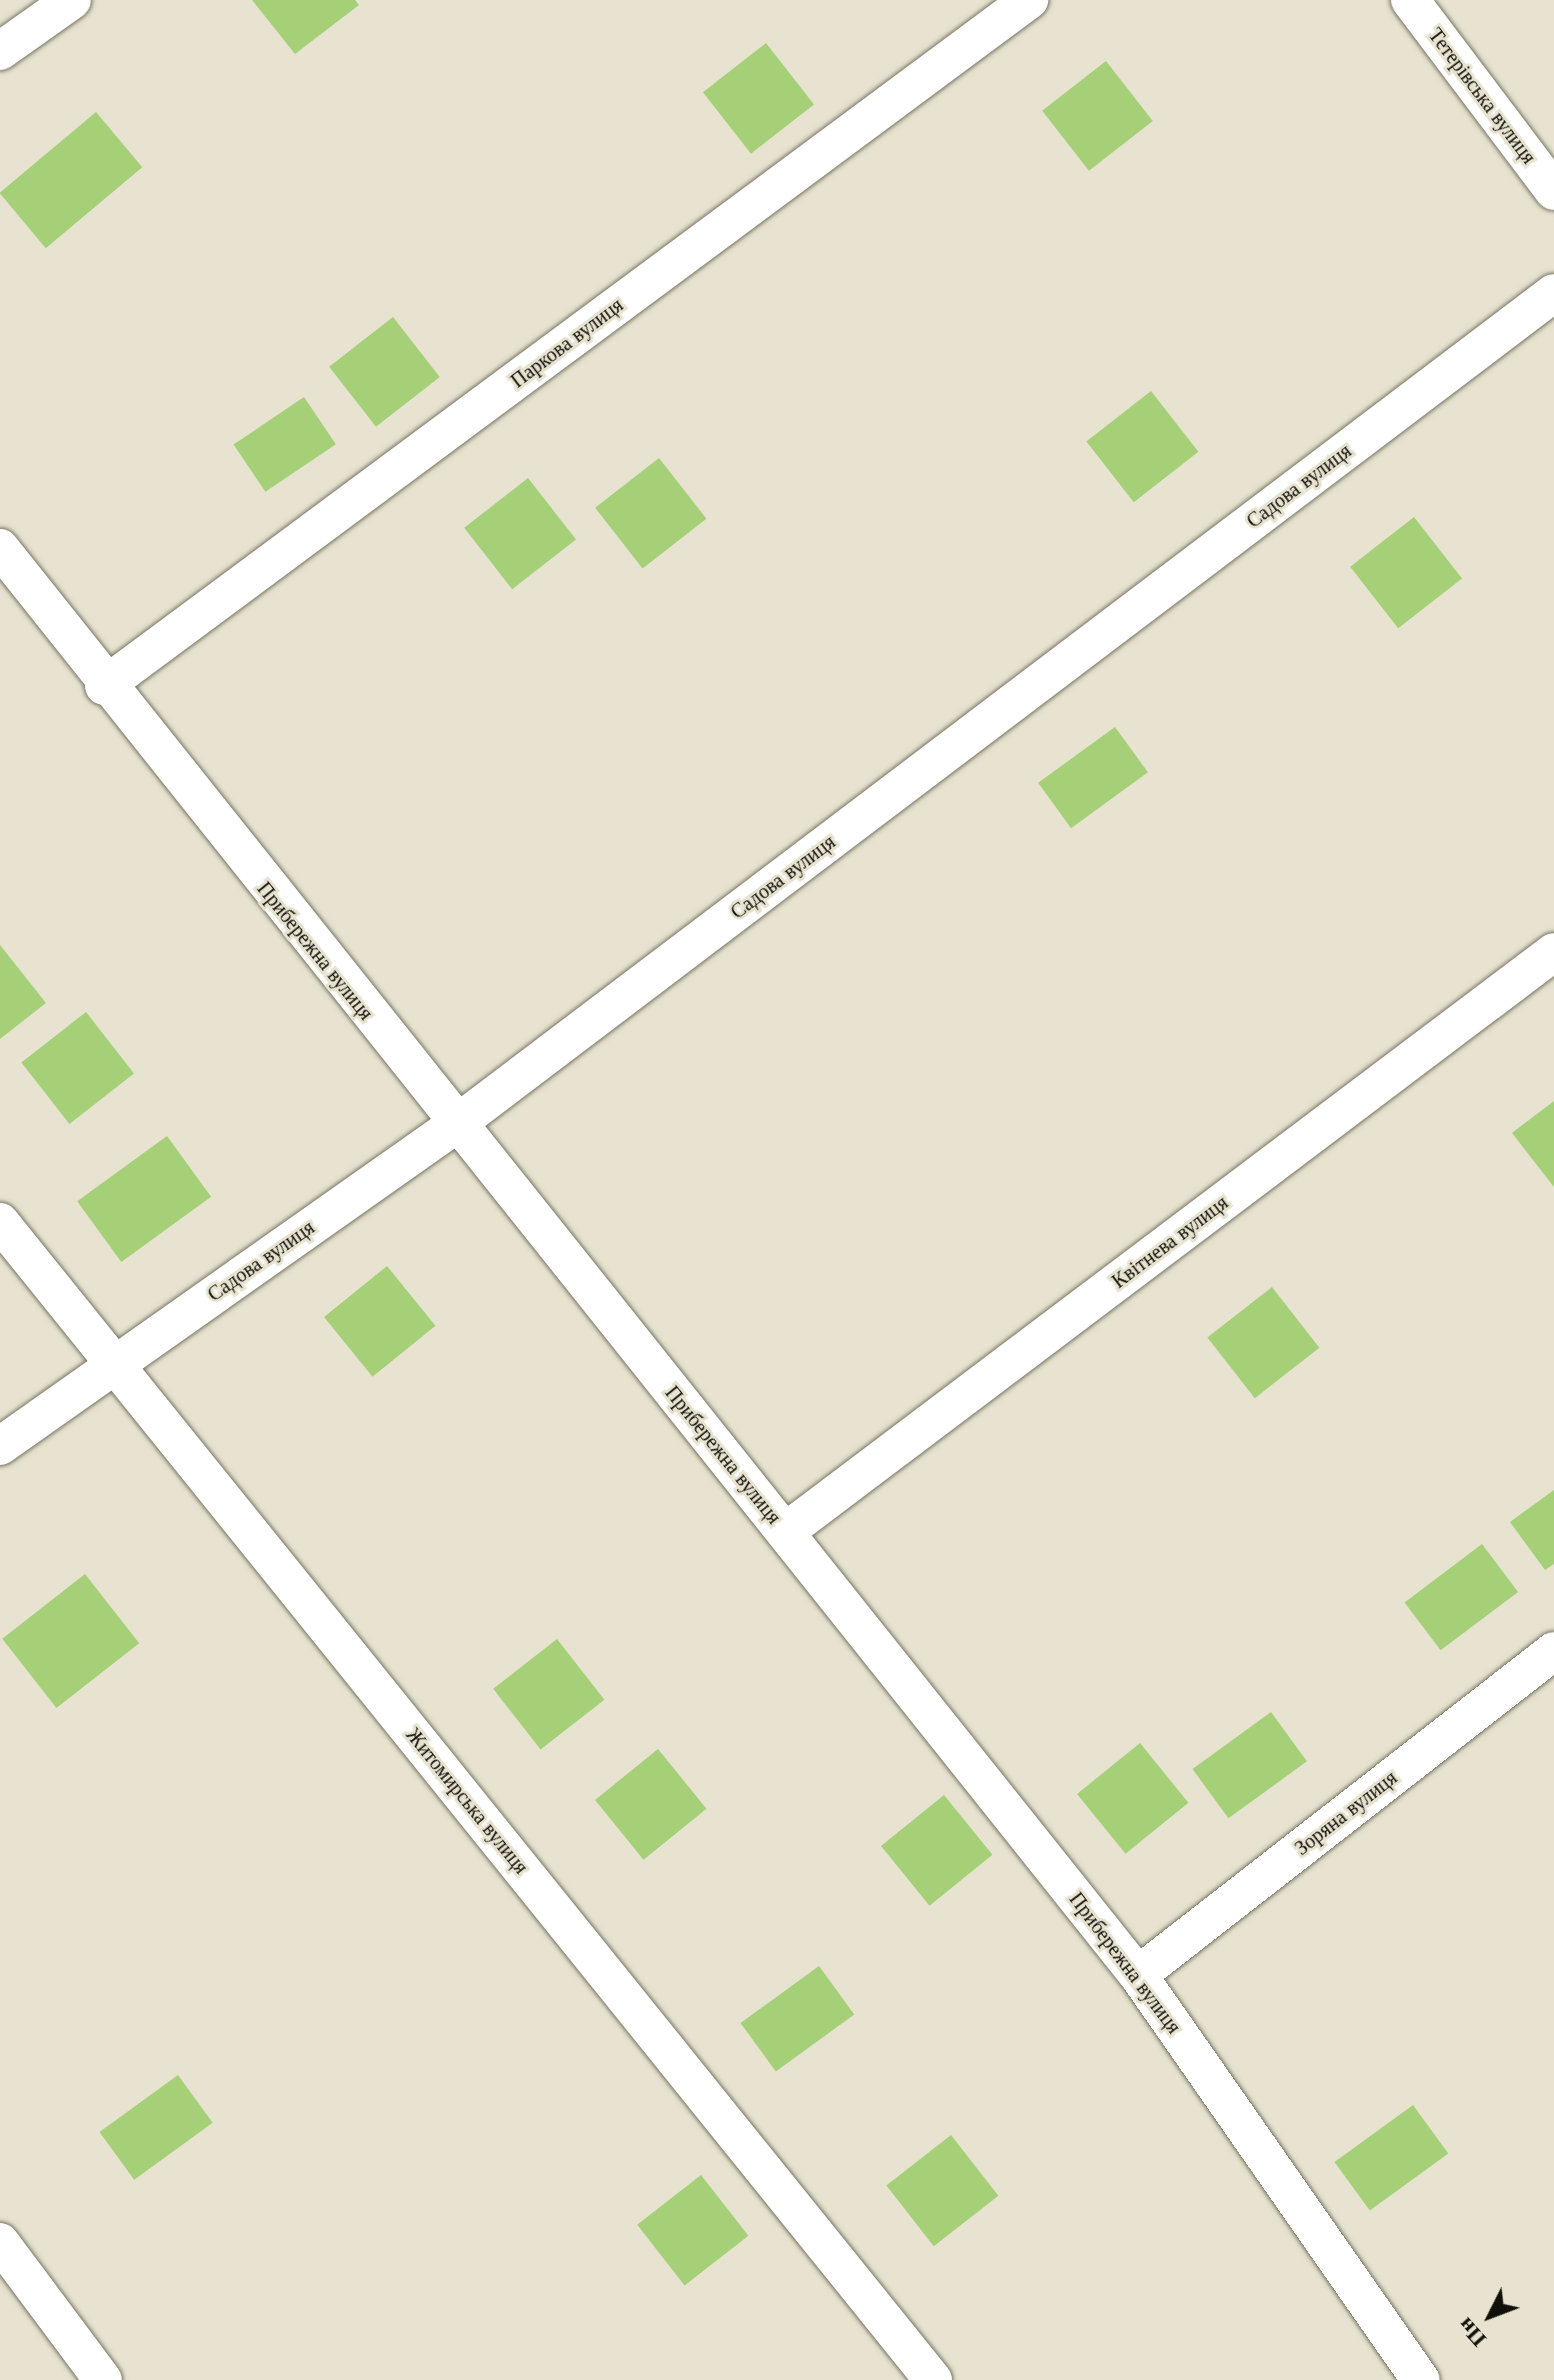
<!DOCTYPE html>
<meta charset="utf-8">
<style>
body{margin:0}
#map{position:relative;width:1554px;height:2380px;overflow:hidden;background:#e7e3d0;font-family:"Libre Baskerville",serif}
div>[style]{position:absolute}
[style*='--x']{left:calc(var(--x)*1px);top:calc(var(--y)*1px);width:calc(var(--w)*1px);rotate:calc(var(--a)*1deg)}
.building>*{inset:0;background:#a5d078;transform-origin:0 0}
.roads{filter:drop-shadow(0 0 2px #777463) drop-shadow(0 0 2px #777463)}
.street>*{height:38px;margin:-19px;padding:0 19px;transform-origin:19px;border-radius:19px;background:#fff}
span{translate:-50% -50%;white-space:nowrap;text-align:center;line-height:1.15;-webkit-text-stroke:6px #e7e3d0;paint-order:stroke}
.street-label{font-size:20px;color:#100f08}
.north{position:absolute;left:1450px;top:2276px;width:80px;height:80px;-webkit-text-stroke:6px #e7e3d0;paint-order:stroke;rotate:228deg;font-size:22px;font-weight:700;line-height:32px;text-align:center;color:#100f08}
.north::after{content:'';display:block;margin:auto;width:28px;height:36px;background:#100f08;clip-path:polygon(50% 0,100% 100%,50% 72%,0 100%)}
</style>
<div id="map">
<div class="building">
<div style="clip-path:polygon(252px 0,355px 0,359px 5px,295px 54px)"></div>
<div style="left:766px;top:43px;width:78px;height:80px;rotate:52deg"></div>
<div style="left:1106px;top:61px;width:76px;height:81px;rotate:52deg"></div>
<div style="left:96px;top:112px;width:72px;height:126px;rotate:50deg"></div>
<div style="left:393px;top:317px;width:76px;height:81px;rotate:52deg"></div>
<div style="left:1151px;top:391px;width:77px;height:82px;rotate:52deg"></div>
<div style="left:304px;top:397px;width:57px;height:85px;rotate:56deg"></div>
<div style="left:659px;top:458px;width:77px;height:81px;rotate:52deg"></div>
<div style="left:528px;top:478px;width:78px;height:81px;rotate:52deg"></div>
<div style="left:1414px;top:517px;width:78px;height:81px;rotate:52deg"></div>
<div style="left:1115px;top:727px;width:56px;height:95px;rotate:54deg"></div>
<div style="clip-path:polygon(0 945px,46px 1003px,0 1039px)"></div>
<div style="left:86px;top:1012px;width:78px;height:82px;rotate:52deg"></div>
<div style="clip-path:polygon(1554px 1101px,1554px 1187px,1512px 1133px)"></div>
<div style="left:167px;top:1136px;width:75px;height:111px;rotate:54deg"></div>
<div style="left:387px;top:1266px;width:77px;height:81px;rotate:51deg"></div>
<div style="left:1272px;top:1287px;width:77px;height:82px;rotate:52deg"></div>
<div style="clip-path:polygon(1554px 1490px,1554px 1564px,1545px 1570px,1510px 1522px)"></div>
<div style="left:1482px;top:1544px;width:60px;height:97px;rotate:53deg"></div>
<div style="left:85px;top:1574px;width:88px;height:105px;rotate:52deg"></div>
<div style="left:557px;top:1639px;width:77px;height:81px;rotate:52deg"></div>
<div style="left:1271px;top:1712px;width:61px;height:97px;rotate:54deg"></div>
<div style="left:1140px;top:1743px;width:77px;height:81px;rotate:51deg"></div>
<div style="left:658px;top:1749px;width:77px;height:81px;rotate:51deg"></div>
<div style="left:944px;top:1795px;width:77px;height:81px;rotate:51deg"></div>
<div style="left:819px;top:1966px;width:60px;height:97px;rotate:54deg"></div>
<div style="left:178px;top:2075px;width:59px;height:97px;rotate:54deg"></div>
<div style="left:1413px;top:2105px;width:60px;height:97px;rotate:54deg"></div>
<div style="left:951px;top:2135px;width:77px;height:82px;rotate:52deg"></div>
<div style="left:701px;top:2175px;width:77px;height:81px;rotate:52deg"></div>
</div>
<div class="roads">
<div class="street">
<div style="--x:1410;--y:0;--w:239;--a:53"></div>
<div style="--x:0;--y:51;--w:88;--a:-35.3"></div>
<div style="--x:0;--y:548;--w:1825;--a:51.43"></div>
<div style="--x:1138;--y:1975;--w:494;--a:55.1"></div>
<div style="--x:104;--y:686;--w:1152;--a:-36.56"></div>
<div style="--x:0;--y:1222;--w:1487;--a:51.14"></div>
<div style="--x:0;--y:1446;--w:557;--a:-35.2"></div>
<div style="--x:455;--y:1125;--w:1378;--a:-37.13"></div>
<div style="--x:785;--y:1532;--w:963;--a:-37.02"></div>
<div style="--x:1138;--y:1975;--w:527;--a:-37.91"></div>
<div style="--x:0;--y:2242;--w:172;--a:53.3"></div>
</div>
</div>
<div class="street-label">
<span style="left:1482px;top:96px;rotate:53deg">Тетерівська вулиця</span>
<span style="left:567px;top:343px;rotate:-37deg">Паркова вулиця</span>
<span style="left:1299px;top:486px;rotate:-37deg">Садова вулиця</span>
<span style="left:783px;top:877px;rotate:-37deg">Садова вулиця</span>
<span style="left:315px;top:951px;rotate:51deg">Прибережна вулиця</span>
<span style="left:1170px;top:1242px;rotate:-37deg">Квітнева вулиця</span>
<span style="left:261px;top:1261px;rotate:-35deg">Садова вулиця</span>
<span style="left:723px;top:1455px;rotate:51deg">Прибережна вулиця</span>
<span style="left:467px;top:1801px;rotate:51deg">Житомирська вулиця</span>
<span style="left:1346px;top:1813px;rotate:-38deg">Зоряна вулиця</span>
<span style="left:1125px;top:1963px;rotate:53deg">Прибережна вулиця</span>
</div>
<div class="north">Пн</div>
</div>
